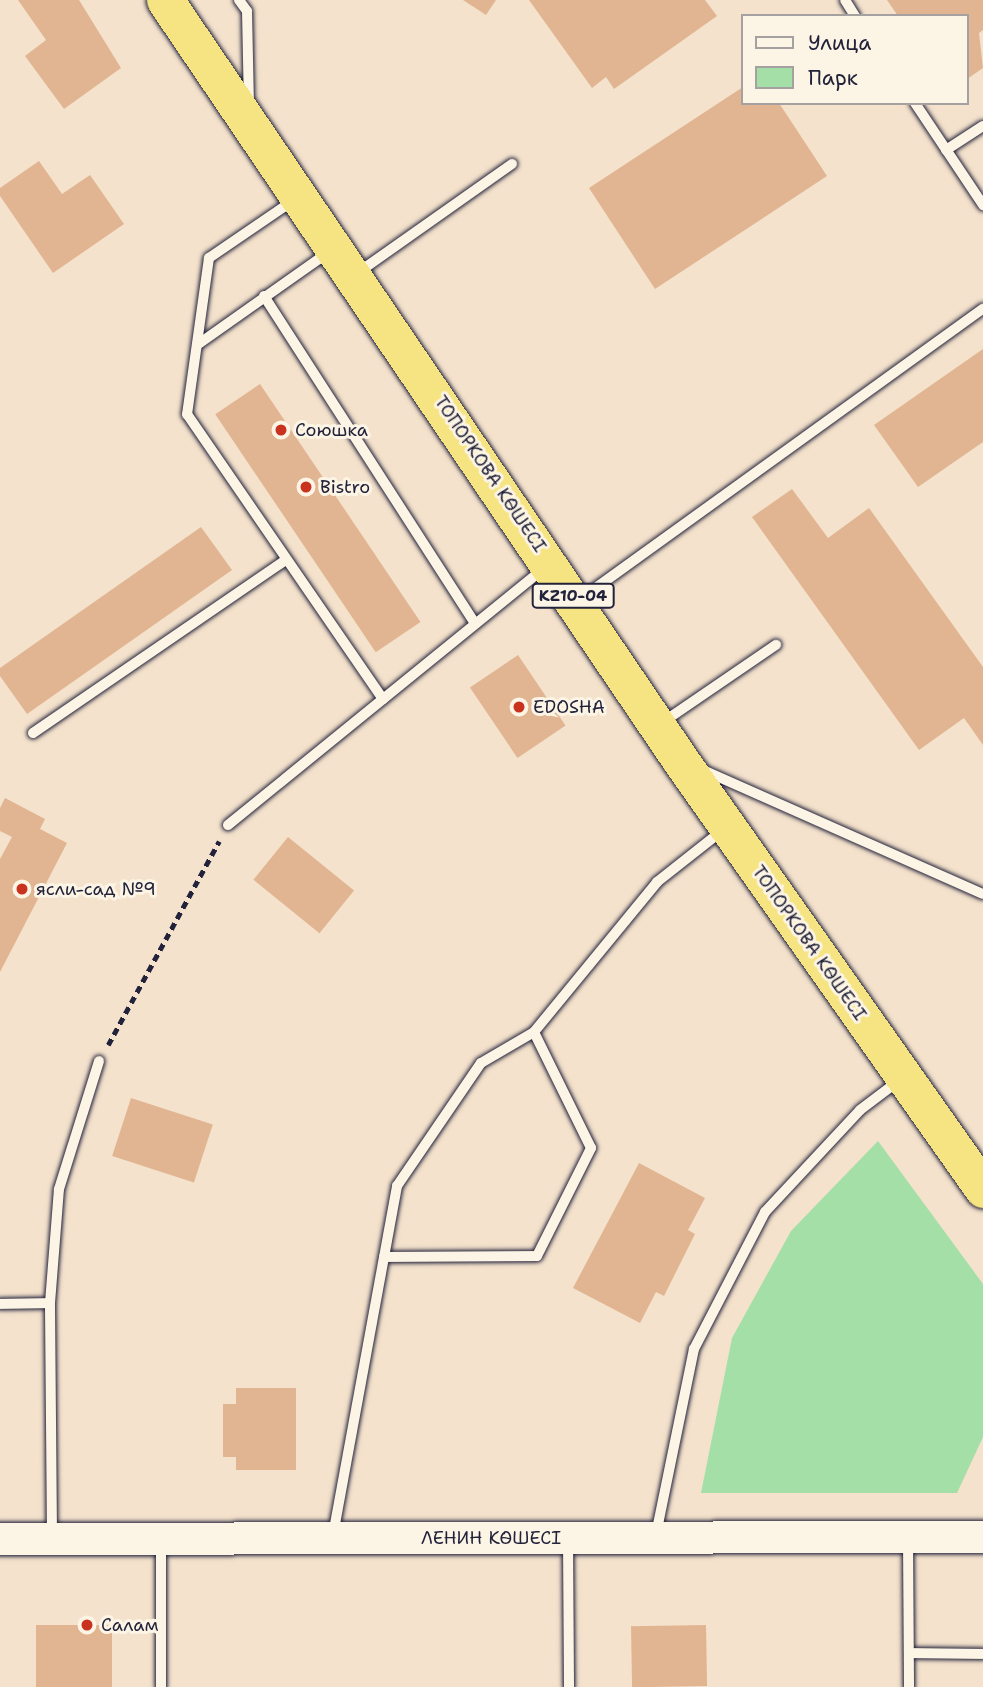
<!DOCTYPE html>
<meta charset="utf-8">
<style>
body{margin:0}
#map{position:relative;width:983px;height:1687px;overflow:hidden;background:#f4e2cc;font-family:"Shantell Sans",sans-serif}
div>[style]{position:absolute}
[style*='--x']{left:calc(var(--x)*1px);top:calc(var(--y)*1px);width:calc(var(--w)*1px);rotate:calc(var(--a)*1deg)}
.green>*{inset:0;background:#a3dfa6}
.building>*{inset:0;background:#e1b591;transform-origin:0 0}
.path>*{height:4.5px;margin-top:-2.25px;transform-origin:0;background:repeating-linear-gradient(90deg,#22223b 0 7px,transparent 0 12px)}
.roads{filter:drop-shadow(0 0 2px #22223b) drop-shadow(0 0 2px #22223b)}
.service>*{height:10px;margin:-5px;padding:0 5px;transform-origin:5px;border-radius:5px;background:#fcf5e5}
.secondary>*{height:32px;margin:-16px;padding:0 16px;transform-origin:16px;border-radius:16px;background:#fcf5e5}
.trunk>*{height:37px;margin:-18.5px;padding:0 18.5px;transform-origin:18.5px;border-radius:18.5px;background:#f6e381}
.dots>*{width:19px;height:19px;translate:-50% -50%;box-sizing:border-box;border:4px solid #fcf5e5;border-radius:50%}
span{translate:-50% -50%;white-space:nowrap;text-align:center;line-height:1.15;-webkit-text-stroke:6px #fcf5e5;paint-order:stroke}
.shield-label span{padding:2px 5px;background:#fcf5e5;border:2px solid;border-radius:5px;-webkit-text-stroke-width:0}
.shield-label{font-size:16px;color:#22223b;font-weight:700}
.poi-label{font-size:18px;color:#22223b}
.left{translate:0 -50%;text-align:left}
.street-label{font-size:18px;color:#22223b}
.legend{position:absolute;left:741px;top:14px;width:228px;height:91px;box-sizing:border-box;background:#fcf5e5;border:2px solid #a5a1a1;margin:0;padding:9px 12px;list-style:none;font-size:21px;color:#22223b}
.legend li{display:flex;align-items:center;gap:14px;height:35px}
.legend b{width:35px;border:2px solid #a5a1a1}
</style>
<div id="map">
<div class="green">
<div style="clip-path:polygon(878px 1141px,983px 1284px,983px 1437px,957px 1493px,701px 1493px,732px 1338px,791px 1231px)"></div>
</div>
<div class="building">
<div style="clip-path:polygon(18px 0,79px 0,121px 68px,64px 109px,25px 56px,46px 40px)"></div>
<div style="clip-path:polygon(463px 0,496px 0,486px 15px)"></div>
<div style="clip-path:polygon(529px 0,705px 0,717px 16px,614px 89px,606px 77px,592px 88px)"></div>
<div style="clip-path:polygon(887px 0,983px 0,983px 30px,979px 33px,983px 68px,967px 79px,967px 16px,898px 16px)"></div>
<div style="clip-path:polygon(743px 87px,743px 103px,779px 103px,827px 176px,655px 289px,589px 188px)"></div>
<div style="clip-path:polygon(39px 161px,62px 194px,90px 175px,124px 224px,53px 273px,0 196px,0 188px)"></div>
<div style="clip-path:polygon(983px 349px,983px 442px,918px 487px,874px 425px)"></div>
<div style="left:260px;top:384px;width:287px;height:54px;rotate:56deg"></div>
<div style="clip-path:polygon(792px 489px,828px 538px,869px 508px,983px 667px,983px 745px,964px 718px,919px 750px,752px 517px)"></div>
<div style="clip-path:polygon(201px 527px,232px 570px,27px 714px,0 676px,0 668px)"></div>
<div style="left:518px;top:655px;width:85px;height:58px;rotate:56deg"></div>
<div style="clip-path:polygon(5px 798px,45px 819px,40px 829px,67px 843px,0 972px,0 859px,12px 837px,0 831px,0 808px)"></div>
<div style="left:288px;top:837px;width:85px;height:55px;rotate:39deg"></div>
<div style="left:131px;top:1098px;width:86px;height:61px;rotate:18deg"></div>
<div style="clip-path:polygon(639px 1163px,705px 1198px,688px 1230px,695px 1234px,664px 1296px,656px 1292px,640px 1323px,573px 1288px)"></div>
<div style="clip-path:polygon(236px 1388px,296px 1388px,296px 1470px,236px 1470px,236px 1457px,223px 1457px,223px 1404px,236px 1404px)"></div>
<div style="left:36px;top:1625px;width:76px;height:62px"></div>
<div style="left:706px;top:1625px;width:61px;height:75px;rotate:89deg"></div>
</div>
<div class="path">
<div style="--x:108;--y:1045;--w:232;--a:-61.4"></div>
</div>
<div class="roads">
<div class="service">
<div style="--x:239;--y:0;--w:14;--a:54"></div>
<div style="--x:247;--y:11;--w:92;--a:88.8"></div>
<div style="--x:845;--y:0;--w:19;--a:58"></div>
<div style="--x:915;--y:103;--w:123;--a:56.3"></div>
<div style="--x:946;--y:150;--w:44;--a:-33"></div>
<div style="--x:294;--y:200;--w:103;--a:145.7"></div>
<div style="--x:209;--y:258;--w:158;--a:98"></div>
<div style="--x:187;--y:414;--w:346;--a:55.5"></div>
<div style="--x:356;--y:274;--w:191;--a:-35.2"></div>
<div style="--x:264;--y:296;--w:389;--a:57.2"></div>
<div style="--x:197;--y:345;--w:161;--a:-35.2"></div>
<div style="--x:579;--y:600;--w:498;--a:-35.8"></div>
<div style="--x:663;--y:722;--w:137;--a:-34.3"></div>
<div style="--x:33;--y:733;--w:306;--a:-34.4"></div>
<div style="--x:703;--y:770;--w:306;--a:23.9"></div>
<div style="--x:228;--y:825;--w:407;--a:-39.1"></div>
<div style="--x:384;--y:1257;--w:153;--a:-0.4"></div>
<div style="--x:537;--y:1256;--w:121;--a:-63.4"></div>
<div style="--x:591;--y:1148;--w:129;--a:-116.2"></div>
<div style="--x:0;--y:1304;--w:50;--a:-1.1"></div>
<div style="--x:656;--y:1534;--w:189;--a:-78.4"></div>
<div style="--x:694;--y:1349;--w:154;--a:-62.6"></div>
<div style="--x:765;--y:1212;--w:139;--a:-47"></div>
<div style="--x:860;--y:1110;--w:51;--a:-37.1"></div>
<div style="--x:333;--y:1535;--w:355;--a:-79.6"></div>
<div style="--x:397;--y:1186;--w:149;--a:-55.7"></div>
<div style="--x:481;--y:1063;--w:61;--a:-30.3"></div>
<div style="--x:534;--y:1032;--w:194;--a:-50.6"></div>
<div style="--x:657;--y:882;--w:85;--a:-38.3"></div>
<div style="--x:52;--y:1536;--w:233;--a:-90.5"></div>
<div style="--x:50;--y:1303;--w:114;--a:-85.5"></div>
<div style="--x:59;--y:1189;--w:134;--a:-72.6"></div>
<div style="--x:908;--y:1540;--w:147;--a:89.6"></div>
<div style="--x:161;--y:1541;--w:146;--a:90"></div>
<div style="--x:568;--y:1541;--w:146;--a:89.6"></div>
<div style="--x:909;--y:1653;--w:74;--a:0.8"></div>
</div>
<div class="secondary">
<div style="--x:0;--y:1539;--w:983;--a:-0.12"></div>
</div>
<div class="trunk">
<div style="--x:165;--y:0;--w:919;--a:55.86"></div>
<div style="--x:681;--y:761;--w:524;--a:54.79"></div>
</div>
</div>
<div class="dots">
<div style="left:281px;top:430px;background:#c8321e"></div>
<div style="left:306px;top:487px;background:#c8321e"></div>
<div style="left:519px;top:707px;background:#c8321e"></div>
<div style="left:22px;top:889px;background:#c8321e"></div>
<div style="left:87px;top:1625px;background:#c8321e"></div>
</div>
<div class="shield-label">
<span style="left:573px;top:596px">KZ10-04</span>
</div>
<div class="poi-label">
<span class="left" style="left:295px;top:430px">Союшка</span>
<span class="left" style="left:320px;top:487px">Bistro</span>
<span class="left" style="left:533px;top:707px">EDOSHA</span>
<span class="left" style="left:36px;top:889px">ясли-сад №9</span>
<span class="left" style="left:101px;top:1625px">Салам</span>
</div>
<div class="street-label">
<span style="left:490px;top:474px;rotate:56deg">ТОПОРКОВА КӨШЕСІ</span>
<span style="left:809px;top:943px;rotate:55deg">ТОПОРКОВА КӨШЕСІ</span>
<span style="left:491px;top:1538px">ЛЕНИН КӨШЕСІ</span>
</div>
<ul class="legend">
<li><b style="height:9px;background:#fcf5e5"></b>Улица</li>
<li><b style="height:19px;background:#a3dfa6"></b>Парк</li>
</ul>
</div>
